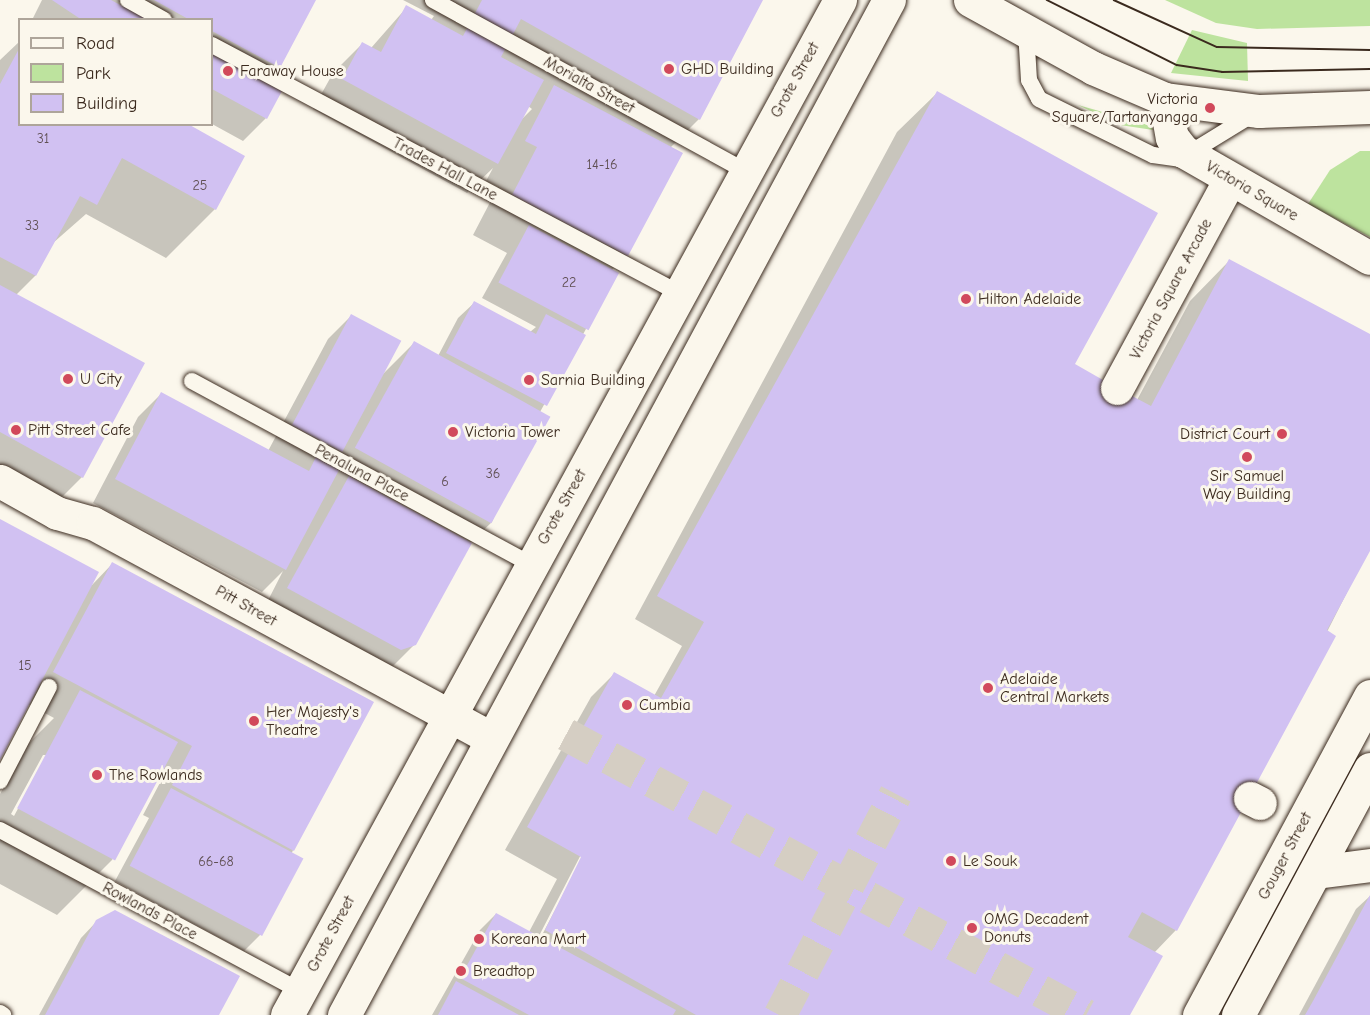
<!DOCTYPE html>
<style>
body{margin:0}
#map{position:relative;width:1370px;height:1015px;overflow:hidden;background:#fbf7ec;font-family:"Comic Neue",sans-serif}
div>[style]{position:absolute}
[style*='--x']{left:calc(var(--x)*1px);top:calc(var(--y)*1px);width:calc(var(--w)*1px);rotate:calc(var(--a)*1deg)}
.green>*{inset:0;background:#bde39e}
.shadow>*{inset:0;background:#0003}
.building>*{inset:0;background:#d1c1f2;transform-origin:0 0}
.street-tunnel>*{height:33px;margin-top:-16.5px;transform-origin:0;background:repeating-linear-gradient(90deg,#d5cec3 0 33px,transparent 0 49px)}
.roads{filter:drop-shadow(0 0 2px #3b2a1e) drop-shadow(0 0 2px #3b2a1e)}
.lane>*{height:16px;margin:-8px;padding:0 8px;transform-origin:8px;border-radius:8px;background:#fbf7ec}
.street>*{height:33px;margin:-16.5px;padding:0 16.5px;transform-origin:16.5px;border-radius:16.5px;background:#fbf7ec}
.secondary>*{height:33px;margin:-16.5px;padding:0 16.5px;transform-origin:16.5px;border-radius:16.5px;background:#fbf7ec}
.tram>*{height:1.5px;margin:-0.75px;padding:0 0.75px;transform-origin:0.75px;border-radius:0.75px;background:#3b2a1e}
.dots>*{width:16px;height:16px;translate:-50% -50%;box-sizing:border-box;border:3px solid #fbf7ec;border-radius:50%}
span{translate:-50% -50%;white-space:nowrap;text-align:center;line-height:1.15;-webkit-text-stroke:6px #fbf7ec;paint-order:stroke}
.number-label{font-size:14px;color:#605053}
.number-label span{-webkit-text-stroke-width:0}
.poi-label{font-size:16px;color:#3b2a1e}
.left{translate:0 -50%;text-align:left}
.right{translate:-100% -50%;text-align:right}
.street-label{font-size:16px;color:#3b2a1e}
.legend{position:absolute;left:18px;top:18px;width:195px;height:108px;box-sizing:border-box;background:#fbf7ec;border:2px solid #aea59a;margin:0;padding:8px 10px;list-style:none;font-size:18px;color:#3b2a1e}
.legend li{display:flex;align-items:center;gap:12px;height:30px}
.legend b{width:30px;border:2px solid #aea59a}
</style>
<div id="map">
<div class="green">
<div style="clip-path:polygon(1165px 0,1370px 0,1370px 26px,1257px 29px,1216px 23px)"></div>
<div style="clip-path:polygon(1192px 30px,1247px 43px,1248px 81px,1171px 73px)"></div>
<div style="clip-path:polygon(1078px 105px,1152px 126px,1153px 130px,1120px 125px)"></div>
<div style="clip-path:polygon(1360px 151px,1370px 151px,1370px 237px,1308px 204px,1330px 170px)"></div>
</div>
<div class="shadow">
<div style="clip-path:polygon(42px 0,315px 0,278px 67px,262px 83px,266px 118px,243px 141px,212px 124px,212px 20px,32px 20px)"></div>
<div style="clip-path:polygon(evenodd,403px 0,762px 0,699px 119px,670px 148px,627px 255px,612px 270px,617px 273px,540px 412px,492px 522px,470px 543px,415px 644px,385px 674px,259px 618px,283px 571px,262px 592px,93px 503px,138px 417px,161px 394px,268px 451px,328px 339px,351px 316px,382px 375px,414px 343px,438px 356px,458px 318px,474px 303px,530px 332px,536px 327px,482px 298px,507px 253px,473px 235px,498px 187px,486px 181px,493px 168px,467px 193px,313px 109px,333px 73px,362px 44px,371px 48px,407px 7px,431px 20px,434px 16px,403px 0,528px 106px,532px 109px,521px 120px,528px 106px)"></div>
<div style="clip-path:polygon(20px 41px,20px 124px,184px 124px,215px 209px,166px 258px,86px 214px,53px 243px,35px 276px,16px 295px,82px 477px,42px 517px,0 494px,0 60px)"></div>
<div style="clip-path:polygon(evenodd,937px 93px,1069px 371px,1137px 400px,1190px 301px,1229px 261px,1370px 336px,1370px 547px,1176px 930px,1154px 953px,1128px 1015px,432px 1015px,480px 930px,496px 914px,529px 932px,557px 879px,505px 850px,591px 697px,614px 674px,654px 696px,682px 646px,635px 619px,897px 132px,937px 93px,655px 711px,659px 711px,542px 935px,540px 934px,655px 711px)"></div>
<div style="clip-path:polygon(evenodd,0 521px,92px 585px,113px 563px,293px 850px,260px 935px,244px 951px,115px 881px,149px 818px,143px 815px,163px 777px,159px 774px,112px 860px,57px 915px,0 884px,0 794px,25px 747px,54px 718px,28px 704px,0 757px,0 521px,43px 755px,47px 755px,14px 816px,11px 814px,43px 755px)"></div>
<div style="clip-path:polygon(1370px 896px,1370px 1015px,1299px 1015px,1356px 909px)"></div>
<div style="clip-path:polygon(97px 921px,217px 1015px,39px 1015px,81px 938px)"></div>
</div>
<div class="building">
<div style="clip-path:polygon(52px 0,111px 0,148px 20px,82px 20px)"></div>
<div style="clip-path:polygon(154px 0,316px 0,280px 68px,212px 31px,212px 20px,190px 20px)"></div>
<div style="clip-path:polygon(482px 0,763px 0,700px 120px,521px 19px,501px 57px,544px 80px,498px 164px,342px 79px,362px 42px,381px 52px,406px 5px,463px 36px)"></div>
<div style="clip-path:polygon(20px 47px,20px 124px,188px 124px,245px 156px,216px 210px,122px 158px,97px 205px,80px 196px,36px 276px,0 257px,0 84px)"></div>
<div style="clip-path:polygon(212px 54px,282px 91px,267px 119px,212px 89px)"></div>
<div style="clip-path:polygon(554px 85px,683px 153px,628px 256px,512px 195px,537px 147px,525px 141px)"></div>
<div style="clip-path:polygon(937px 91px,1158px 213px,1075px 364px,1117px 388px,1151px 406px,1229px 259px,1370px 334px,1370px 551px,1327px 630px,1336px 636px,1177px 931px,1142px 912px,1128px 937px,1163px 956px,1130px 1015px,696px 1015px,545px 930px,581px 857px,527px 827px,614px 672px,661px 698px,704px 622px,657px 596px)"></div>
<div style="left:529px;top:225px;width:102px;height:65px;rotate:28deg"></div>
<div style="clip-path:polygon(0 285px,145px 363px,83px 478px,0 432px)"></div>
<div style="clip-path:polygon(474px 301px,536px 334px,546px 314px,586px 335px,547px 406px,446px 353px)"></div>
<div style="left:351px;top:314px;width:57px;height:126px;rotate:28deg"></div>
<div style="left:414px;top:341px;width:156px;height:122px;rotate:29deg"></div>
<div style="clip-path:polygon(161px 392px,309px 471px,316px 457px,339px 470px,286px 570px,115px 479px)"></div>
<div style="clip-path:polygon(349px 476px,472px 543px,416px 645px,401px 650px,287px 588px)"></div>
<div style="clip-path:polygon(0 519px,99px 572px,0 760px)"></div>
<div style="clip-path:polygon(112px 562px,374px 702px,294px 851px,172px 785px,192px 746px,53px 672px)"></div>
<div style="left:80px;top:690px;width:111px;height:134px;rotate:28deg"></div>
<div style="left:171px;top:788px;width:150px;height:88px;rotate:28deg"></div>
<div style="clip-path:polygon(1370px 895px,1370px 1015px,1305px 1015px,1313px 1001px)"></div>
<div style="clip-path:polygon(115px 910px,240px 976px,219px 1015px,45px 1015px,96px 920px)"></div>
<div style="clip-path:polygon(496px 913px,676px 1010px,673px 1015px,529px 1015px,460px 978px)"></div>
<div style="clip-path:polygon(456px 981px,519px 1015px,438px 1015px)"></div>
</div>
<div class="street-tunnel">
<div style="--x:566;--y:734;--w:591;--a:28.39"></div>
<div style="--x:780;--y:1015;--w:250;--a:-62.4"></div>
</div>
<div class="roads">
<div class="lane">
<div style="--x:128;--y:0;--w:41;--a:29.1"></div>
<div style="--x:433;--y:0;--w:356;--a:28.7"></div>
<div style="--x:1026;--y:31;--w:49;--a:86.5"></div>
<div style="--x:1029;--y:80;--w:21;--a:62"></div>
<div style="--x:1039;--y:99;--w:127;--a:26.2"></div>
<div style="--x:1153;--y:155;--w:27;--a:8"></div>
<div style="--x:1180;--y:159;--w:88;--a:-31.5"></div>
<div style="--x:212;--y:45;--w:529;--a:27.97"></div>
<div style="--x:192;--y:381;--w:385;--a:28.4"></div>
<div style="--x:0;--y:781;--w:106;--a:-62.5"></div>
<div style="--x:0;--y:830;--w:340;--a:28.2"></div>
<div style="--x:0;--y:1013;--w:4;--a:34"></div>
</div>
<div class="street">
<div style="--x:1165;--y:99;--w:39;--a:80"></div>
<div style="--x:1172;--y:137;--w:18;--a:52"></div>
<div style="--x:1183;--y:151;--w:215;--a:29.8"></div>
<div style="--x:1117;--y:388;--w:225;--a:-61.6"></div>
<div style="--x:0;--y:481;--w:65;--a:29.3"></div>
<div style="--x:57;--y:513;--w:37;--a:16"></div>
<div style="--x:93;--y:523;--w:451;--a:28.4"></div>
<div style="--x:1250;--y:798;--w:11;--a:27"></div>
<div style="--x:1316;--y:872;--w:54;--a:-7.4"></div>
</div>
<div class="secondary">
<div style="--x:970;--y:0;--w:141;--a:28.9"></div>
<div style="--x:1093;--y:68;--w:78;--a:23.3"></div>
<div style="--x:1165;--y:99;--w:95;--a:7.3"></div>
<div style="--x:1259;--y:111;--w:111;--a:-2.1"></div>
<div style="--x:287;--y:1015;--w:1156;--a:-61.42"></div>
<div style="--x:344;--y:1015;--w:1152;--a:-61.77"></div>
<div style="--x:1199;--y:1015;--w:362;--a:-61.8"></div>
<div style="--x:1238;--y:1015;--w:279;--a:-61.8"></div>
</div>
</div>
<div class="tram">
<div style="--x:1047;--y:0;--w:145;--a:26.6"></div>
<div style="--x:1177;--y:65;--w:46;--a:8.8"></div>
<div style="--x:1222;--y:72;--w:148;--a:-1.2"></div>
<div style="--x:1114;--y:0;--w:113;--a:24.5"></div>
<div style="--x:1217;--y:47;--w:153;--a:1.1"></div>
</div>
<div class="dots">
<div style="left:669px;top:69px;background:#d1495b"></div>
<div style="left:228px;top:71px;background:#d1495b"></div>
<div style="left:1210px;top:108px;background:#d1495b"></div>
<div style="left:966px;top:299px;background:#d1495b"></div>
<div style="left:68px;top:379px;background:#d1495b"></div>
<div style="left:529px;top:380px;background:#d1495b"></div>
<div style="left:16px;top:430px;background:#d1495b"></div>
<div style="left:453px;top:432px;background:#d1495b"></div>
<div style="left:1282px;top:434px;background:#d1495b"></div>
<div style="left:1247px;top:457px;background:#d1495b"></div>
<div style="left:988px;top:688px;background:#d1495b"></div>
<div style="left:627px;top:705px;background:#d1495b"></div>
<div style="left:254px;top:721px;background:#d1495b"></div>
<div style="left:97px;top:775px;background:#d1495b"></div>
<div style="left:951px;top:861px;background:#d1495b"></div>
<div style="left:972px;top:928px;background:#d1495b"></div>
<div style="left:479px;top:939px;background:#d1495b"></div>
<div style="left:461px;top:971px;background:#d1495b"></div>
</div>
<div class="number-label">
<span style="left:43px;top:139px">31</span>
<span style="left:602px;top:165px">14-16</span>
<span style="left:200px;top:186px">25</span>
<span style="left:32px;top:226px">33</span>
<span style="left:569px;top:283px">22</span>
<span style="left:493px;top:474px">36</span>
<span style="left:445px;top:482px">6</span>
<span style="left:25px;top:666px">15</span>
<span style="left:216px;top:862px">66-68</span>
</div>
<div class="poi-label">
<span class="left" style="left:681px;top:69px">GHD Building</span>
<span class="left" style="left:240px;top:71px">Faraway House</span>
<span class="right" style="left:1198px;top:108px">Victoria<br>Square/Tartanyangga</span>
<span class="left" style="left:978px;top:299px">Hilton Adelaide</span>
<span class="left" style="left:80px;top:379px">U City</span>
<span class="left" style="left:541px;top:380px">Sarnia Building</span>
<span class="left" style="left:28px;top:430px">Pitt Street Cafe</span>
<span class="left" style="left:465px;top:432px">Victoria Tower</span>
<span class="right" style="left:1270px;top:434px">District Court</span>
<span style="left:1247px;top:485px">Sir Samuel<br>Way Building</span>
<span class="left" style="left:1000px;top:688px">Adelaide<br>Central Markets</span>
<span class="left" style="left:639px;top:705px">Cumbia</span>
<span class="left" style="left:266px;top:721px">Her Majesty's<br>Theatre</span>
<span class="left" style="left:109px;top:775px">The Rowlands</span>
<span class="left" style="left:963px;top:861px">Le Souk</span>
<span class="left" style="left:984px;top:928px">OMG Decadent<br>Donuts</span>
<span class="left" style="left:491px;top:939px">Koreana Mart</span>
<span class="left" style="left:473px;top:971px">Breadtop</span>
</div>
<div class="street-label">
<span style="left:795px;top:80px;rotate:-61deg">Grote Street</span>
<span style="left:589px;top:85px;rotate:29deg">Morialta Street</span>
<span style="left:445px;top:169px;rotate:28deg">Trades Hall Lane</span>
<span style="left:1252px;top:191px;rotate:30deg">Victoria Square</span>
<span style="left:1171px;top:289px;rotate:-62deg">Victoria Square Arcade</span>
<span style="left:362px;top:473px;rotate:28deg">Penaluna Place</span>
<span style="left:562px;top:507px;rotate:-61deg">Grote Street</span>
<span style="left:246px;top:606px;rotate:29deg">Pitt Street</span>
<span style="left:1285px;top:856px;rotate:-62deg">Gouger Street</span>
<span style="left:150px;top:911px;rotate:28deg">Rowlands Place</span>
<span style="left:331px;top:934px;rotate:-62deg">Grote Street</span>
</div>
<ul class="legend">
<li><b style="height:8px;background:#fbf7ec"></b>Road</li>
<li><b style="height:16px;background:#bde39e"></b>Park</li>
<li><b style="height:16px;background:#d1c1f2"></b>Building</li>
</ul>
</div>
